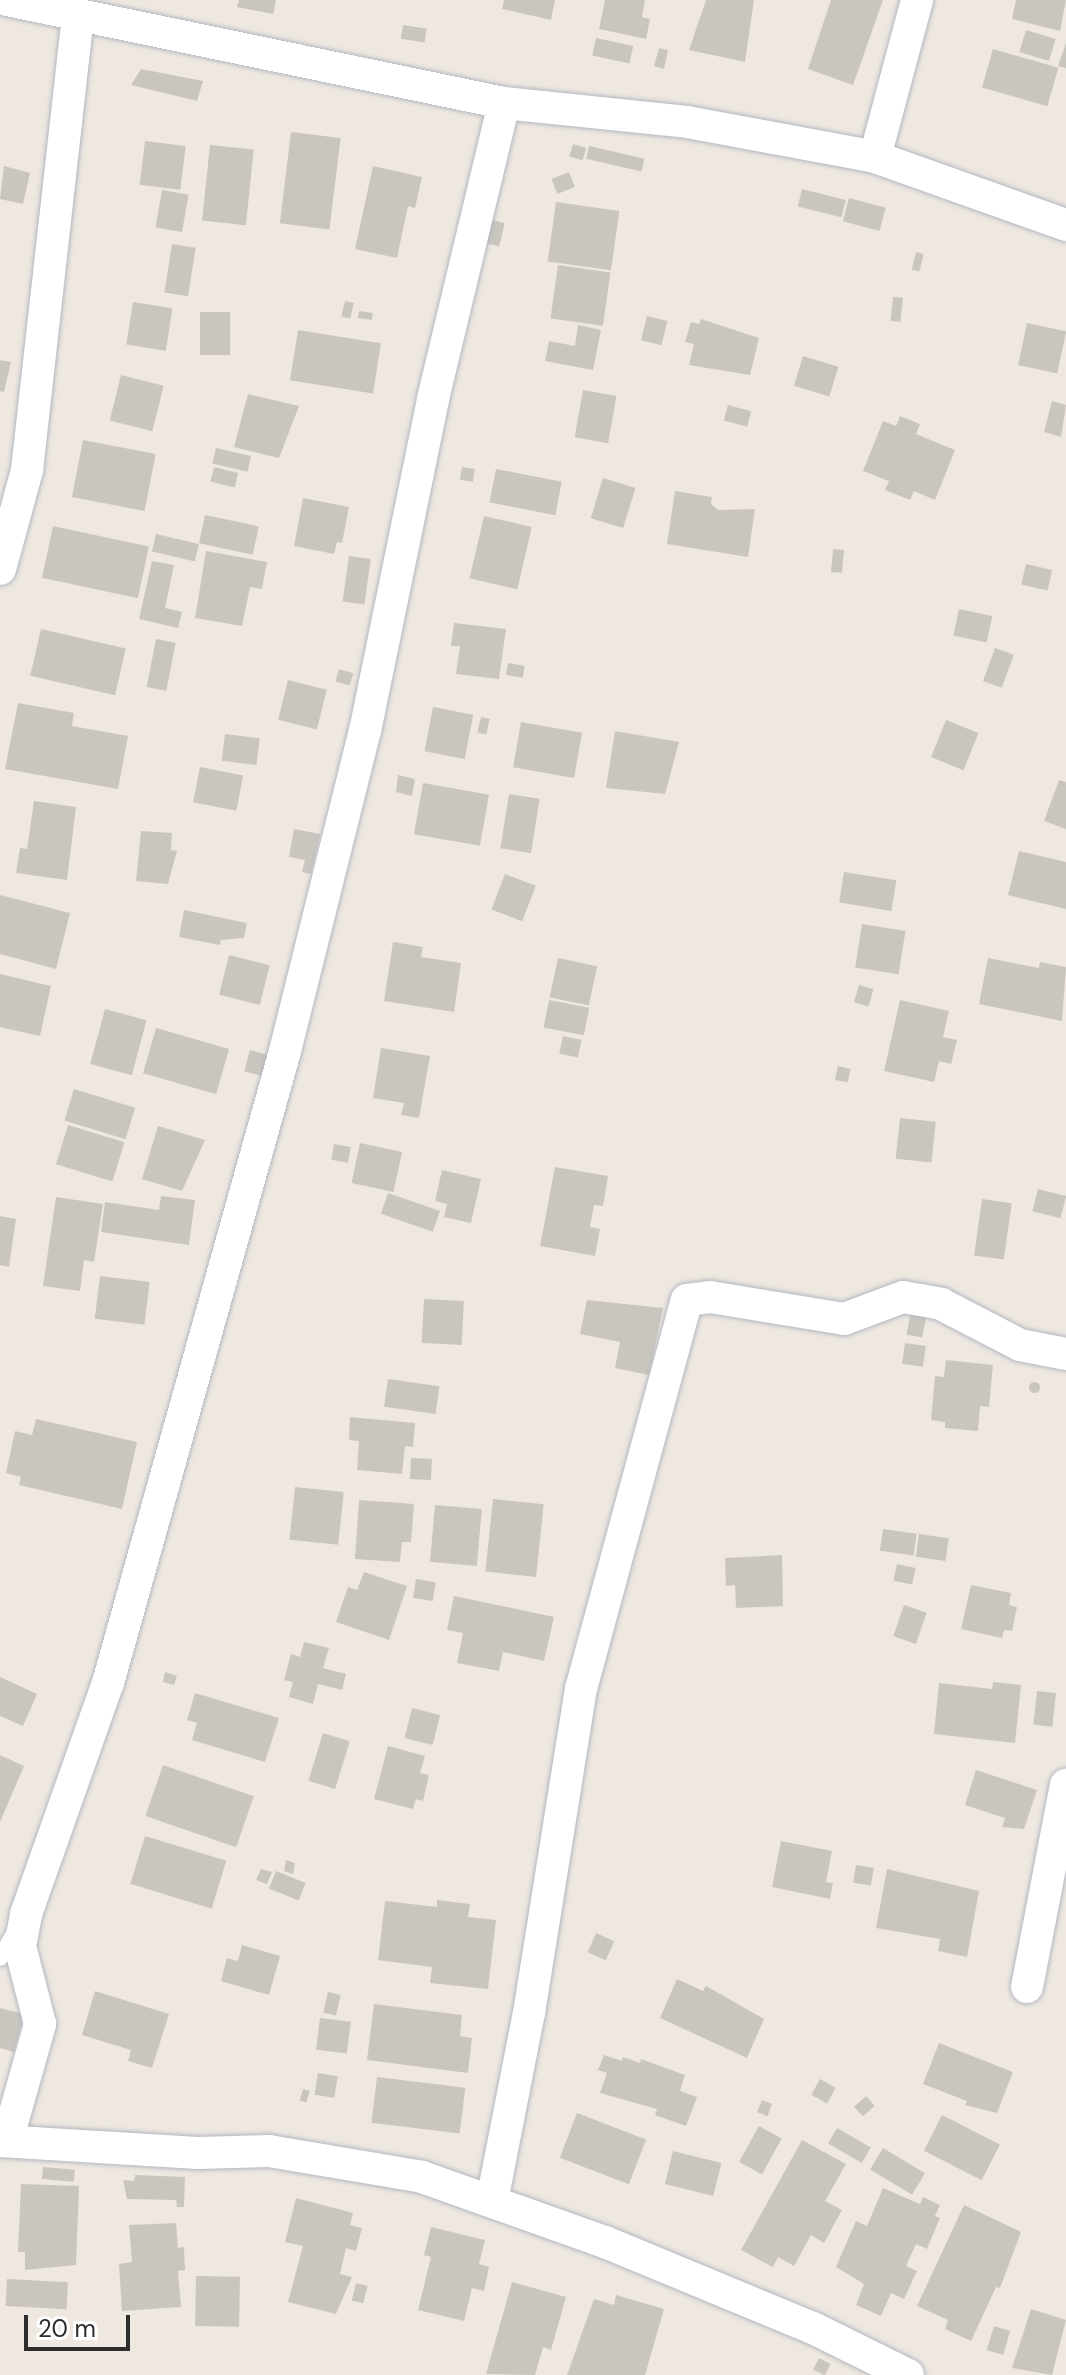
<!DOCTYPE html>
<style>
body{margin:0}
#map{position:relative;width:1066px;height:2375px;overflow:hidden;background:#eee8e1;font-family:"DM Sans",sans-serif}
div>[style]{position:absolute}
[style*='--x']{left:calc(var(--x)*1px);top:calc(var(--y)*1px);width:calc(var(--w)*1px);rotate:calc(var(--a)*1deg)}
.building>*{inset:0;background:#cac6bf;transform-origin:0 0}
.round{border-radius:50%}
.roads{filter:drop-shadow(0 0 2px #b4b7c0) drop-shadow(0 0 2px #b4b7c0)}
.service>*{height:16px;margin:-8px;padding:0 8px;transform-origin:8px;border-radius:8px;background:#fff}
.minor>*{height:32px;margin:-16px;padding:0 16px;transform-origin:16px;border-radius:16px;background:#fff}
span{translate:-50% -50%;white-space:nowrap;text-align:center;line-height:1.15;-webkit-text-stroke:6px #fff;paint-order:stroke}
.scale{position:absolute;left:24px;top:2315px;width:106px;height:36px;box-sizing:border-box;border:4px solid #2d2d2d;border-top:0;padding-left:10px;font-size:24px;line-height:28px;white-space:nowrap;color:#2d2d2d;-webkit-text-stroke:6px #fff;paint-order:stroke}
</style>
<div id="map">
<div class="building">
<div style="clip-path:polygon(239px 0,276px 0,273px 14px,237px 7px)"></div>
<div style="clip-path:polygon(504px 0,555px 0,551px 20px,502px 9px)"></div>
<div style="clip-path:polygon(605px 0,645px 0,642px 17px,650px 19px,646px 39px,599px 29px)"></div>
<div style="clip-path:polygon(706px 0,754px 0,745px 62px,689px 50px)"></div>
<div style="clip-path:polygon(831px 0,883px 0,853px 85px,808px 69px)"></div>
<div style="clip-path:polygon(1016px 0,1066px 0,1060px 31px,1012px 19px)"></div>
<div style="left:403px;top:25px;width:24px;height:14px;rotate:9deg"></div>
<div style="left:1026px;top:30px;width:31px;height:23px;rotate:17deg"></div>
<div style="left:596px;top:38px;width:38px;height:18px;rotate:12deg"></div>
<div style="clip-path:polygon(1066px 43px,1066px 68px,1058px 66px)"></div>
<div style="clip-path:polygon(659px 48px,668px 50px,664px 69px,654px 66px)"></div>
<div style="left:993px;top:49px;width:68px;height:40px;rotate:16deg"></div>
<div style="clip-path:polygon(141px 69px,203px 81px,197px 101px,131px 85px)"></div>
<div style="left:291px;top:132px;width:50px;height:92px;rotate:7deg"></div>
<div style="left:145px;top:141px;width:41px;height:44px;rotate:7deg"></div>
<div style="left:573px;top:144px;width:14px;height:13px;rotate:17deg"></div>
<div style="left:210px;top:145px;width:44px;height:76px;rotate:6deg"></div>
<div style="left:589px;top:146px;width:57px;height:13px;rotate:13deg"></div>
<div style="clip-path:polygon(4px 166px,30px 173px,23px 204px,0 199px)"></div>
<div style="clip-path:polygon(373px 166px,422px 177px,415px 208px,408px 206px,397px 258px,355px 249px)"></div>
<div style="left:569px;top:172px;width:16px;height:19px;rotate:68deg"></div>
<div style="left:802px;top:189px;width:45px;height:18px;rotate:14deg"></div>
<div style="left:162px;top:190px;width:27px;height:38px;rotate:10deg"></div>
<div style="left:849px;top:198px;width:38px;height:24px;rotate:15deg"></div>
<div style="left:556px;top:202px;width:64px;height:60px;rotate:8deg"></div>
<div style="left:492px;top:220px;width:13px;height:24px;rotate:13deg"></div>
<div style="left:172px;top:244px;width:24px;height:49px;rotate:9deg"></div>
<div style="left:916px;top:252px;width:8px;height:18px;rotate:14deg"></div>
<div style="left:558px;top:265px;width:53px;height:54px;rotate:8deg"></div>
<div style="left:893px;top:297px;width:10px;height:24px;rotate:6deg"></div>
<div style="left:345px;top:301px;width:9px;height:16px;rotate:13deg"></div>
<div style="left:133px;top:302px;width:40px;height:43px;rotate:9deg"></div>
<div style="left:359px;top:311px;width:14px;height:7px;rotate:8deg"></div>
<div style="left:200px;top:312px;width:30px;height:43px"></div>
<div style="left:647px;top:316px;width:21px;height:25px;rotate:14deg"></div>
<div style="clip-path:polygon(701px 319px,759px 338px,750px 375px,689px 365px,694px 344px,685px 342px,691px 322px,699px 324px)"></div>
<div style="left:1027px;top:323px;width:40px;height:43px;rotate:12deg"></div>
<div style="clip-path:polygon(578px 325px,601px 330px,593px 370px,545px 361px,549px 341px,575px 346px)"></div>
<div style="left:298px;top:330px;width:84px;height:51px;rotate:9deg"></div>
<div style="left:803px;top:356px;width:37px;height:31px;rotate:17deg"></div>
<div style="clip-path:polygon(0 360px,11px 362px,4px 392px,0 391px)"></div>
<div style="left:121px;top:375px;width:44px;height:47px;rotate:14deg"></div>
<div style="left:583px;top:390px;width:34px;height:48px;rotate:10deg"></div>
<div style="clip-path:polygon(248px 394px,299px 406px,279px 458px,234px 447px)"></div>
<div style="clip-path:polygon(1052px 401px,1066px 405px,1061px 437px,1044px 432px)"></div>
<div style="left:728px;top:405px;width:24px;height:16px;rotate:15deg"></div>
<div style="clip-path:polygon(900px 416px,920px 424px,916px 434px,955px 450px,935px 500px,914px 491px,910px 500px,885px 490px,889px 481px,863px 471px,883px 421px,896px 426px)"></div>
<div style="left:83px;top:440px;width:74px;height:58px;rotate:11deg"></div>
<div style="left:216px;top:448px;width:36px;height:16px;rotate:13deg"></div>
<div style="left:214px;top:467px;width:25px;height:15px;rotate:14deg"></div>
<div style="left:462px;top:467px;width:13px;height:13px;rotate:9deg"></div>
<div style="left:496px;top:469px;width:67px;height:34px;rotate:11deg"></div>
<div style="left:603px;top:478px;width:34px;height:42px;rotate:17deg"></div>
<div style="clip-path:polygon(675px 491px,712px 497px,711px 504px,718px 510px,755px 509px,748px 557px,667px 544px)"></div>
<div style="clip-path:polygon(303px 498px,349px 507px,342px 543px,337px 542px,334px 554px,294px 546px)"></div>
<div style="left:205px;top:515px;width:55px;height:29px;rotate:12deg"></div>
<div style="left:484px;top:516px;width:49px;height:64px;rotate:13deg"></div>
<div style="left:53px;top:526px;width:98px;height:53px;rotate:12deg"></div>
<div style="left:156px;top:534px;width:44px;height:18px;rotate:13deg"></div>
<div style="left:833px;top:549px;width:11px;height:23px;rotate:5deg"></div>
<div style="clip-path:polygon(206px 551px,267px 562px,262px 589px,250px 587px,242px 626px,195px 618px)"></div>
<div style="left:349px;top:556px;width:22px;height:46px;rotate:8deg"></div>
<div style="clip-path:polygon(152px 561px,174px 565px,165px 608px,182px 612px,178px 628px,139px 619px)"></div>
<div style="left:1026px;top:564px;width:27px;height:21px;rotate:13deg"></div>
<div style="left:959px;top:609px;width:34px;height:27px;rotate:12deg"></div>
<div style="clip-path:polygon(454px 623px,506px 629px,499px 679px,456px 674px,460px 646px,451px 646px)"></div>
<div style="left:41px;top:629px;width:87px;height:48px;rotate:13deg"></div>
<div style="left:156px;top:639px;width:20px;height:49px;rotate:11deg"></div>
<div style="left:995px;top:648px;width:20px;height:35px;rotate:20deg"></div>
<div style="left:508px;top:663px;width:17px;height:12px;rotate:10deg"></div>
<div style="left:339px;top:669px;width:15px;height:13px;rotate:16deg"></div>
<div style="left:288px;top:680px;width:40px;height:41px;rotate:14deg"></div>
<div style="clip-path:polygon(18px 703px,74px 713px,72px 726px,128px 736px,118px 789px,5px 769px)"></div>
<div style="left:433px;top:707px;width:41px;height:45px;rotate:11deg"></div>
<div style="left:481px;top:717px;width:9px;height:16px;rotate:13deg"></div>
<div style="left:946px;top:720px;width:35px;height:40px;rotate:22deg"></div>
<div style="left:521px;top:722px;width:62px;height:46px;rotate:10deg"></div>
<div style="clip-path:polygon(615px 731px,679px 742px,665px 794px,606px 788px)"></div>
<div style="left:225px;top:734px;width:35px;height:27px;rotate:7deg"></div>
<div style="left:200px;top:767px;width:44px;height:36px;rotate:11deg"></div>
<div style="clip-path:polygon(398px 775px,415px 779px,412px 796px,396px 792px)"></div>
<div style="clip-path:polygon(1059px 780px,1066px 782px,1066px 829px,1044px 821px)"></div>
<div style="left:423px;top:783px;width:67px;height:52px;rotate:10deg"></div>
<div style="left:509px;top:794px;width:31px;height:55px;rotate:9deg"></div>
<div style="clip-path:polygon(34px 801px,76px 807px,67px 880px,16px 873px,20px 848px,27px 849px)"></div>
<div style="clip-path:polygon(294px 829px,320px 834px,311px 874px,302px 872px,305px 860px,289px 857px)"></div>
<div style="clip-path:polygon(141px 831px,172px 833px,171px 850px,177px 851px,168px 884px,136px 881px)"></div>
<div style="clip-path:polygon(1019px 851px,1066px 862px,1066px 909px,1008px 895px)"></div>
<div style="left:844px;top:872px;width:53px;height:31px;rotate:9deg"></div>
<div style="left:505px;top:874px;width:33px;height:38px;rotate:21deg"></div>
<div style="clip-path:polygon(0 895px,70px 913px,56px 969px,0 954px)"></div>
<div style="clip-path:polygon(184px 910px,247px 923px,244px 938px,221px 940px,220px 945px,179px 937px)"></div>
<div style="left:862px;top:924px;width:44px;height:44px;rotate:9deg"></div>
<div style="clip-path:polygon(393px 942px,423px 947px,421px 957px,461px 963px,454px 1012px,384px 1001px)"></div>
<div style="left:229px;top:955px;width:42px;height:41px;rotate:14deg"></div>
<div style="left:558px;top:958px;width:40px;height:40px;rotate:12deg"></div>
<div style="clip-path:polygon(988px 958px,1039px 968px,1040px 962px,1066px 967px,1062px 1021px,979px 1004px)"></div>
<div style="clip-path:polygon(0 974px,51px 986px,40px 1036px,0 1027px)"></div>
<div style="left:859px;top:985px;width:15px;height:18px;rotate:16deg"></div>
<div style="left:549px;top:1000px;width:41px;height:28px;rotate:11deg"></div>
<div style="clip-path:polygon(900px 1000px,949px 1011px,943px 1037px,957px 1040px,951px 1064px,939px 1061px,934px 1082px,884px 1071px)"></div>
<div style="left:105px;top:1009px;width:43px;height:57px;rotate:15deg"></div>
<div style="left:156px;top:1028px;width:76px;height:47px;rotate:16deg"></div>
<div style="left:563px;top:1036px;width:19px;height:18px;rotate:12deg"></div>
<div style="clip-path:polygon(381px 1048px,430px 1056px,419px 1118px,401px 1115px,404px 1103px,373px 1098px)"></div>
<div style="left:250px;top:1050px;width:23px;height:22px;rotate:15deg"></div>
<div style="left:838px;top:1066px;width:13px;height:14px;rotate:13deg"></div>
<div style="left:74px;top:1089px;width:64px;height:33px;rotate:17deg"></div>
<div style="left:900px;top:1118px;width:36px;height:41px;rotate:6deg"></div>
<div style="left:68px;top:1125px;width:59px;height:41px;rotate:17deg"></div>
<div style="clip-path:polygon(158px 1126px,205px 1140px,182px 1191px,142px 1179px)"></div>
<div style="left:360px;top:1143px;width:43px;height:41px;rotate:12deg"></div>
<div style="left:334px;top:1144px;width:17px;height:16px;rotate:10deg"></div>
<div style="clip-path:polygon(555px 1167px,608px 1176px,603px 1206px,594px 1205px,590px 1227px,600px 1229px,595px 1256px,540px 1246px)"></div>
<div style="clip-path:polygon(442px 1170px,481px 1179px,471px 1223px,444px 1217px,447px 1204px,435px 1201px)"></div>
<div style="left:1038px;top:1189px;width:29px;height:23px;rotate:14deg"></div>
<div style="left:388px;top:1193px;width:55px;height:22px;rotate:19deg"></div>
<div style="clip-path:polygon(161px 1196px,195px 1200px,189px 1245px,101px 1232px,105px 1202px,159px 1210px)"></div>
<div style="clip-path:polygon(56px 1197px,103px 1204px,94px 1262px,84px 1260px,80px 1291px,43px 1286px)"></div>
<div style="left:982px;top:1199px;width:30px;height:57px;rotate:8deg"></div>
<div style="clip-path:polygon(0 1216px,16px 1219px,9px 1267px,0 1265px)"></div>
<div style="left:100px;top:1276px;width:50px;height:43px;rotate:7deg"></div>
<div style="left:424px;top:1299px;width:40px;height:44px;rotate:3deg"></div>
<div style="clip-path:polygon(587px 1300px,663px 1308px,649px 1375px,615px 1368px,620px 1342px,580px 1334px)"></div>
<div style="left:911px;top:1311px;width:16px;height:24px;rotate:11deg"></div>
<div style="left:905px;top:1343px;width:21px;height:21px;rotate:8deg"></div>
<div style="clip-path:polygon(946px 1360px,993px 1365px,989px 1407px,980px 1406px,978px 1431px,945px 1428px,945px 1422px,931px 1420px,935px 1376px,944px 1377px)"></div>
<div style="left:388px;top:1379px;width:52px;height:28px;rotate:8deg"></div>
<div class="round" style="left:1028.5px;top:1381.5px;width:11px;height:11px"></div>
<div style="clip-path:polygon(350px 1417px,415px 1423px,413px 1447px,405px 1446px,402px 1474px,357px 1470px,359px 1441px,349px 1440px)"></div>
<div style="clip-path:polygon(36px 1419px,137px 1442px,122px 1509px,19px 1485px,21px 1477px,6px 1473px,15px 1431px,32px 1435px)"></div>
<div style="left:411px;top:1458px;width:21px;height:21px;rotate:3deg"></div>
<div style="left:295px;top:1487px;width:49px;height:53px;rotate:6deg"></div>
<div style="left:493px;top:1499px;width:51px;height:73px;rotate:6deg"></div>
<div style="clip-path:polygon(359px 1500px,414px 1504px,411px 1542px,402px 1542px,400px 1562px,355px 1559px)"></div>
<div style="left:435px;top:1505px;width:47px;height:57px;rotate:5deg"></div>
<div style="left:883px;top:1529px;width:34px;height:22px;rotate:8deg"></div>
<div style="left:919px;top:1534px;width:30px;height:23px;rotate:8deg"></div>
<div style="clip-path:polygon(782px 1555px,783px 1606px,736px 1608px,735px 1585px,726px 1586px,725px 1558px)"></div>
<div style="left:897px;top:1564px;width:19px;height:17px;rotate:12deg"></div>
<div style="clip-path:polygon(364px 1572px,407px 1586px,389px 1640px,336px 1622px,348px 1587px,357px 1590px)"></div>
<div style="left:416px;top:1579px;width:20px;height:19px;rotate:9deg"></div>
<div style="clip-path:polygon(971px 1585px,1011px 1593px,1009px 1605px,1017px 1607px,1012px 1631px,1004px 1630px,1002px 1638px,961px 1629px)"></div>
<div style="clip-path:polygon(454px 1596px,554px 1617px,544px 1661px,503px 1652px,499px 1671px,457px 1663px,463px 1633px,447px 1630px)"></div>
<div style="left:904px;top:1605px;width:24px;height:33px;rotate:19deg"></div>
<div style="clip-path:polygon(304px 1642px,329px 1648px,323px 1668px,346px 1674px,342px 1690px,318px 1684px,313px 1704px,289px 1697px,293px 1682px,284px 1680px,291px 1654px,300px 1657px)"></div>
<div style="clip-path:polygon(165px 1672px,177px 1676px,174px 1685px,163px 1682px)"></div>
<div style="clip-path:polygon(0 1677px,37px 1694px,23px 1726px,0 1716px)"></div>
<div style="clip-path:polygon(993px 1682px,1021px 1685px,1015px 1743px,934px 1734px,939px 1683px,992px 1689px)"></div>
<div style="left:1037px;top:1691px;width:19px;height:34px;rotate:6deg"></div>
<div style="clip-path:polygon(195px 1693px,279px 1718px,265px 1762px,192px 1740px,197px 1723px,187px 1720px)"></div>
<div style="left:412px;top:1708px;width:29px;height:31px;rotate:14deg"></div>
<div style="left:323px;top:1733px;width:28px;height:50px;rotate:17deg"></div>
<div style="clip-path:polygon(388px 1746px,425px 1756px,420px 1773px,429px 1775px,423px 1801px,416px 1799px,413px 1809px,374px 1799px)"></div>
<div style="clip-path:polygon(0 1755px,24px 1766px,0 1822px)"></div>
<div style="left:163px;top:1765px;width:96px;height:54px;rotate:19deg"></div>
<div style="clip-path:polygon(976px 1770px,1037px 1790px,1024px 1829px,1002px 1827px,1005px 1818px,965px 1805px)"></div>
<div style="left:145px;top:1836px;width:85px;height:50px;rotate:17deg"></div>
<div style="clip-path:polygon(781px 1841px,832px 1851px,826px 1882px,833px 1883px,830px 1899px,772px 1887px)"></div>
<div style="clip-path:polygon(286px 1860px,295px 1863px,293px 1874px,284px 1871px)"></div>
<div style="left:856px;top:1865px;width:18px;height:18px;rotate:9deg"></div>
<div style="clip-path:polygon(261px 1869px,272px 1872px,267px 1884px,256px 1880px)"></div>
<div style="clip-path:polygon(887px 1869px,979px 1891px,967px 1957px,938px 1951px,940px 1939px,876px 1928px)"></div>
<div style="left:276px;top:1871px;width:32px;height:19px;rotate:22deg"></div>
<div style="clip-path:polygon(437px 1900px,470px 1904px,468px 1917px,496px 1920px,488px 1989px,430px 1983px,432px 1967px,378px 1960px,385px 1901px,437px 1907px)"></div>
<div style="left:596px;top:1933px;width:20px;height:21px;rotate:24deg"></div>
<div style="clip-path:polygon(242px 1945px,280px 1956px,269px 1995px,221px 1981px,227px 1958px,238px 1961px)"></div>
<div style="clip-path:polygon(677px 1979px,703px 1991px,706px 1986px,764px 2019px,747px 2058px,660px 2018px)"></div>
<div style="clip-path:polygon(95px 1991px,169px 2014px,152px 2068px,128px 2061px,131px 2050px,82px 2035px)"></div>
<div style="left:328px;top:1992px;width:13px;height:21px;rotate:13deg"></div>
<div style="clip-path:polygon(374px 2004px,462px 2015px,460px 2036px,472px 2038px,468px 2073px,367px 2060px)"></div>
<div style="clip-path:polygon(0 2008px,24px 2014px,14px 2052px,0 2048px)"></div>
<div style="left:320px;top:2018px;width:31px;height:32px;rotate:7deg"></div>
<div style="clip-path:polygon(939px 2043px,1013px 2072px,997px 2113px,965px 2105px,967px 2101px,923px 2084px)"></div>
<div style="clip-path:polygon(604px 2055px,622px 2061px,623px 2057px,640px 2063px,641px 2059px,685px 2075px,680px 2091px,697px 2097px,686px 2126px,655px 2115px,657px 2109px,600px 2093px,607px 2073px,598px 2070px)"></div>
<div style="left:318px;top:2073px;width:20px;height:22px;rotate:9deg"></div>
<div style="left:377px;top:2077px;width:89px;height:46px;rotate:7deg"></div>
<div style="left:820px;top:2079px;width:18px;height:18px;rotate:29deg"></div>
<div style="left:303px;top:2089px;width:7px;height:12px;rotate:16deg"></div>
<div style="left:866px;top:2096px;width:13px;height:16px;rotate:48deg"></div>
<div style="left:762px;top:2100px;width:11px;height:13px;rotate:22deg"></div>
<div style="left:577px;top:2113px;width:74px;height:48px;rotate:21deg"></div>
<div style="left:942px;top:2115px;width:65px;height:40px;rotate:27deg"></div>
<div style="left:759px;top:2126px;width:26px;height:41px;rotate:29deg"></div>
<div style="left:837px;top:2128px;width:39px;height:18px;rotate:30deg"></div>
<div style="clip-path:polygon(802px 2140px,846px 2164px,825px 2201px,842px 2210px,824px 2243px,811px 2235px,794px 2266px,778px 2257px,773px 2267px,741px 2250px)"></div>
<div style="left:883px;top:2148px;width:49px;height:25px;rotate:31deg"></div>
<div style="left:673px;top:2151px;width:50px;height:34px;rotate:14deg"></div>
<div style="left:43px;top:2167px;width:32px;height:12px;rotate:5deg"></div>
<div style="clip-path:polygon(135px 2175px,185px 2177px,184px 2207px,177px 2207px,176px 2200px,127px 2199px,123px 2180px,134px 2181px)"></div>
<div style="clip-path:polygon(21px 2184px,79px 2186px,76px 2265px,25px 2270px,25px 2252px,18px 2252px)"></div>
<div style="clip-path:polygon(883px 2188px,920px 2204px,923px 2197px,940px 2205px,935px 2216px,940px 2218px,927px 2249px,916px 2244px,906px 2266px,917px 2271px,904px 2299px,891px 2293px,881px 2316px,856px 2305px,864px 2284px,836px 2267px,856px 2221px,867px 2226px)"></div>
<div style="clip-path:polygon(296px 2198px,353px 2213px,350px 2225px,362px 2228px,356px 2251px,346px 2248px,340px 2274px,352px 2277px,336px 2314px,288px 2302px,303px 2246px,285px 2242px)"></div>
<div style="clip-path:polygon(964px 2205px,1021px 2232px,1000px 2288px,996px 2287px,971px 2341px,945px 2329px,948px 2320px,917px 2306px)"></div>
<div style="clip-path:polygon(176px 2223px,178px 2248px,184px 2247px,185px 2270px,178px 2271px,181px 2307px,122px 2311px,119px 2264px,132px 2262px,129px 2225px)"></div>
<div style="clip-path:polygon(431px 2227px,485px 2240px,479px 2264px,489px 2267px,484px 2291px,472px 2288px,464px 2321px,418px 2310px,431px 2257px,424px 2255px)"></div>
<div style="left:196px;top:2276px;width:44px;height:50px;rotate:1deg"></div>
<div style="left:7px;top:2279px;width:61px;height:27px;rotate:3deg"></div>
<div style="clip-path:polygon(512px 2282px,566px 2297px,551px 2350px,543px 2347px,535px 2375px,486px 2374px)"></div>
<div style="left:356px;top:2283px;width:12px;height:18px;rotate:14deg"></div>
<div style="clip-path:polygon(616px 2295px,664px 2309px,645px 2375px,567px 2375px,594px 2299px,614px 2305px)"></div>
<div style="clip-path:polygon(1031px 2309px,1066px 2320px,1052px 2375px,1012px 2368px)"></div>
<div style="left:994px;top:2326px;width:17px;height:25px;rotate:17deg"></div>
<div style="left:819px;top:2358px;width:13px;height:13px;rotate:27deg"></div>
</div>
<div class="roads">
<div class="service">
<div style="--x:0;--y:1958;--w:30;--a:-60"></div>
</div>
<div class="minor">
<div style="--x:7;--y:0;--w:508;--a:11.71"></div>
<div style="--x:504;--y:103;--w:184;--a:5.9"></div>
<div style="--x:687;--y:122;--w:191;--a:10.5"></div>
<div style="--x:875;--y:157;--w:203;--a:19.6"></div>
<div style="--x:875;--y:157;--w:163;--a:-75"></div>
<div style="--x:0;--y:569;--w:103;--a:-74.7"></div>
<div style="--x:27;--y:470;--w:458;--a:-83.6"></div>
<div style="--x:1027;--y:1987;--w:206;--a:-79.1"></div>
<div style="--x:0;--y:2141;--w:198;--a:3.5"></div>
<div style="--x:198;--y:2153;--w:71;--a:-1.6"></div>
<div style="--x:269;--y:2151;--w:155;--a:9.6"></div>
<div style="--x:422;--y:2177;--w:194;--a:19.6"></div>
<div style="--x:605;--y:2242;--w:225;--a:22.5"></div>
<div style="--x:813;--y:2328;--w:106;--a:26.3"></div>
<div style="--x:7;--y:2141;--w:122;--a:-74.2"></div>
<div style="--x:40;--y:2024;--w:81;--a:-104.4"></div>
<div style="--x:20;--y:1946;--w:33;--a:-79"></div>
<div style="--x:26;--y:1914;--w:245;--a:-70.5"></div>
<div style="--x:108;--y:1683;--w:656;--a:-74.35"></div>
<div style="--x:285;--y:1051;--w:330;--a:-76"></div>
<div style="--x:365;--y:731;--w:339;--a:-78.4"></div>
<div style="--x:433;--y:399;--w:304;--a:-76.5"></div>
<div style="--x:492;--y:2201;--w:192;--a:-78.9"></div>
<div style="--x:529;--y:2013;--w:328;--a:-80.9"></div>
<div style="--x:581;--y:1689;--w:403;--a:-74.8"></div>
<div style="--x:687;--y:1300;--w:23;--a:-7"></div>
<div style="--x:710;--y:1297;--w:136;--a:9.3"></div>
<div style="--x:844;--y:1319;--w:63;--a:-20.4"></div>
<div style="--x:903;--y:1297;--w:39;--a:10"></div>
<div style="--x:941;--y:1304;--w:89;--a:27.4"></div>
<div style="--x:1020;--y:1345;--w:47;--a:11.1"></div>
</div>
</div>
<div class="scale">20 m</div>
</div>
